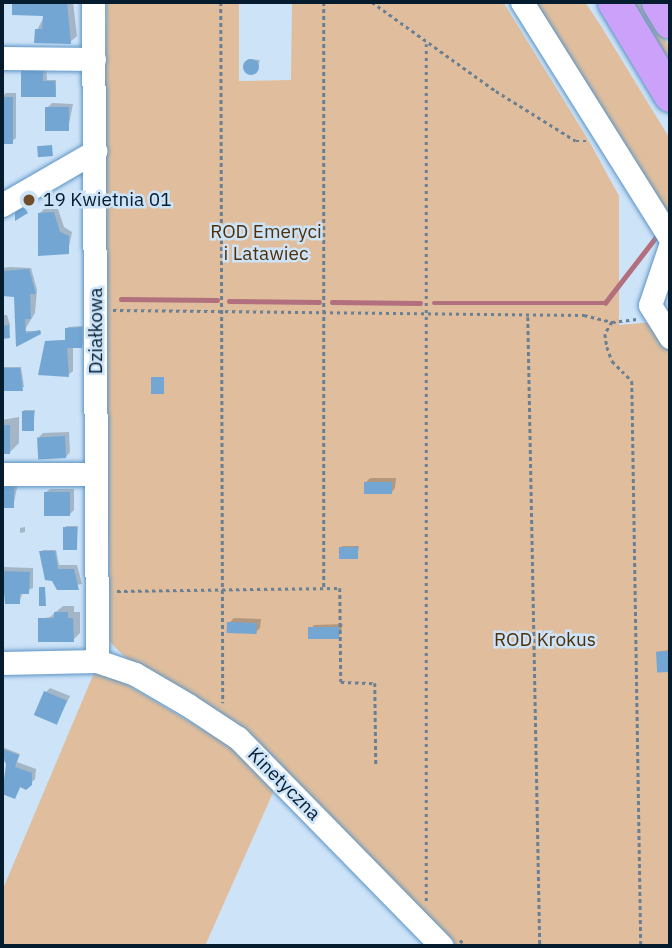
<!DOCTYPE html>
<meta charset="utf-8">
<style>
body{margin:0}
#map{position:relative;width:672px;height:948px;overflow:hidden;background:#cde3f8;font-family:"IBM Plex Sans",sans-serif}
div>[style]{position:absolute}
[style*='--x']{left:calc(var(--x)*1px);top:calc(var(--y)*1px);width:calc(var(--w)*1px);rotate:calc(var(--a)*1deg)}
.green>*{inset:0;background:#e0be9d}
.shadow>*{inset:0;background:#0003}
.stream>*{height:4.5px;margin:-2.25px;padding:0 2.25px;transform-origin:2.25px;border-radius:2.25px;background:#b2707e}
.building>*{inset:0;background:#74a6d3;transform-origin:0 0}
.round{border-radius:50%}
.path>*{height:2.5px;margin-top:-1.25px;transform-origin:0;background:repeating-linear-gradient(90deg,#698094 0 3.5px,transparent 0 7px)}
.roads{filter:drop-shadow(0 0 2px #5c94c4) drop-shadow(0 0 2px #5c94c4)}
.minor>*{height:23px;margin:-11.5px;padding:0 11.5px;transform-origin:11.5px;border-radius:11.5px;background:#fff}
.highway>*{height:33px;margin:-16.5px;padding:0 16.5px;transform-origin:16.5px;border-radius:16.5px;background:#cca1fa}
.dots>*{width:19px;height:19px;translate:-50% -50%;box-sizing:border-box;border:4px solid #cde3f8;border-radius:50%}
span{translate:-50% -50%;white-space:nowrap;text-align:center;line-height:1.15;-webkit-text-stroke:5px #cde3f8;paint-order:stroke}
.poi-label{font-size:19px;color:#051c2f}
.left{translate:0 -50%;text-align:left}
.park-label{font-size:19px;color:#4f2f08}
.street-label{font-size:19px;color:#051c2f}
.frame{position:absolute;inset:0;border:4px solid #051c2f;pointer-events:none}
</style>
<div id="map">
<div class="green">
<div style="clip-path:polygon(107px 2px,239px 2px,239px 81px,291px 80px,292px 2px,503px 2px,589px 141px,619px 196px,619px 325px,654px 322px,670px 350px,670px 946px,457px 946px,236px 723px,126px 658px,110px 642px,103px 157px)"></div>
<div style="clip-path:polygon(530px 2px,585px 2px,601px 26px,670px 139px,670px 226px)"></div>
<div style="clip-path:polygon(631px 2px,642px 2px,670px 48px,670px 63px)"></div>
<div style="clip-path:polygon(94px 673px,109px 674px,231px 746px,275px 788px,205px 946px,2px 946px,2px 891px)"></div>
</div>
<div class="shadow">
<div style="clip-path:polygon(13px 2px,73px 2px,77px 36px,70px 42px,37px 30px,45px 15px,13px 14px)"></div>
<div style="clip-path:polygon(248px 59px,260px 60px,256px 73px,246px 73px)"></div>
<div style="clip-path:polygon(46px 65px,47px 80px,56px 80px,56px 94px,23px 96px)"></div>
<div style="clip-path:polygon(6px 93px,16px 93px,16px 138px,11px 142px,2px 142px,2px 97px)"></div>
<div style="clip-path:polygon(52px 103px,73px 104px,68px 129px,47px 108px)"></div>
<div style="clip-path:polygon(44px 209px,58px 209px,64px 227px,72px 232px,68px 252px,39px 254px,40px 213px)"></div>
<div style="clip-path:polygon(10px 267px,31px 268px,37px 290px,35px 313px,24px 331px,42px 331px,18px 345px,16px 295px,2px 294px,2px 268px)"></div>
<div style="clip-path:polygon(2px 315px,7px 315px,10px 325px,9px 336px,2px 337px)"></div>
<div style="clip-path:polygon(83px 326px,83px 345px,73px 347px,73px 371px,68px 375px,40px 374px,47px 341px,67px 340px,68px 327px)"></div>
<div style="clip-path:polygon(2px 367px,21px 367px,24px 387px,2px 389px)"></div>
<div style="clip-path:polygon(25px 410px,35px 410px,33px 429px,23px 411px)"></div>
<div style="clip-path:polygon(19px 417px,19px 443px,10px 452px,2px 452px,2px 420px)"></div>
<div style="clip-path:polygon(69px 432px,70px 452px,66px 457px,39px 437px,43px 433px)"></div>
<div style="clip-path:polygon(370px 478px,396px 478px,395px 488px,391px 493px,365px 483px)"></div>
<div style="clip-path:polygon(2px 482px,18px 483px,13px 507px,2px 507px)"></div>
<div style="clip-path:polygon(50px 489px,74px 489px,74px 510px,70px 514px,45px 493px)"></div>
<div style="clip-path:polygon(66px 526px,78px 526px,77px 549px,65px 528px)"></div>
<div style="clip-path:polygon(25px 527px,25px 532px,20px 533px,20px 528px)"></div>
<div style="clip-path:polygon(359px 546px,357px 557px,341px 547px,343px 546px)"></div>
<div style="clip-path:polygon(42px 550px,56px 550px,59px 565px,77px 565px,82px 584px,59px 588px)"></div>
<div style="clip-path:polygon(2px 567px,33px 568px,33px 588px,23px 592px,19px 603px,2px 592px)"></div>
<div style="clip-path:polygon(63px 606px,74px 606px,74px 612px,80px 612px,80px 633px,73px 640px,40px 619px,50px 617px)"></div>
<div style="clip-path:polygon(234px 618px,261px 619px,260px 628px,256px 632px,229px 623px)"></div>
<div style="clip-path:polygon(343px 624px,339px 637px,310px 630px,314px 625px)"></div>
<div style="clip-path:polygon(669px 650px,670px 668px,668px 670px,658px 652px)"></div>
<div style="clip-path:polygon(50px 688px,70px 696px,57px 722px,46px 692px)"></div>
<div style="clip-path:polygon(2px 747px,20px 754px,17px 762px,36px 769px,35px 779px,26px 788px,21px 786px,15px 797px,2px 792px,8px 763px,2px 761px)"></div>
</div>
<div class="stream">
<div style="--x:121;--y:299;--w:96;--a:0.6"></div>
<div style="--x:229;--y:301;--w:90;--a:0.6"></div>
<div style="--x:332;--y:302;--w:88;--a:0.7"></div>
<div style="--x:434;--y:303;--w:171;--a:0"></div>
<div style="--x:605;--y:303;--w:83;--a:-52.3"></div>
</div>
<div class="building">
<div style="clip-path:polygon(12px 2px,67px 2px,71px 44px,34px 43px,35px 29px,42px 29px,43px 16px,12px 15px)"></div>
<div class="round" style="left:243px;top:59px;width:16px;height:16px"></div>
<div style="clip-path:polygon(43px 68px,43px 81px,55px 81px,56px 97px,21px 97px,21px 69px)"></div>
<div style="left:2px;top:97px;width:11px;height:47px"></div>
<div style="left:45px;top:107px;width:24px;height:24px"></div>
<div style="left:52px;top:145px;width:11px;height:15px;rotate:85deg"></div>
<div style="clip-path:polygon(24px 207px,28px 213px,15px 221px,15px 212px)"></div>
<div style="clip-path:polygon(54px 212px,60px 232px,69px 236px,69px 254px,38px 256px,38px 213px)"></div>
<div style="clip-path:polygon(29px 269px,36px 294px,30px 294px,31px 319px,25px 319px,26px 333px,40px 330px,41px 334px,16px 347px,14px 297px,2px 296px,2px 271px)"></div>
<div style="clip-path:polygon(9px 325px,10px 338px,2px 339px,2px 326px)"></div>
<div style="clip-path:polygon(82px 327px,82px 348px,67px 348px,69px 377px,38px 375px,45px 341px,65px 340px,65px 328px)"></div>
<div style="clip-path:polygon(2px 368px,20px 368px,23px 391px,2px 391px)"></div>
<div style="left:151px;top:377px;width:13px;height:17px"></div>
<div style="left:22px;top:411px;width:12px;height:20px"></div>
<div style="left:2px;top:425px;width:8px;height:29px"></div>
<div style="left:65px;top:436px;width:22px;height:28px;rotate:87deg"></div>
<div style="left:364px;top:482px;width:28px;height:12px"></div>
<div style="left:2px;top:487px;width:12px;height:21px"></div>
<div style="left:44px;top:492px;width:26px;height:24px"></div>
<div style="left:63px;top:527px;width:14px;height:23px"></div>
<div style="left:339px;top:547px;width:19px;height:12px"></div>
<div style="clip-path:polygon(39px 551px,55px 551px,58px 569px,74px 569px,79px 590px,57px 590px,52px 581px,45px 580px)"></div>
<div style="clip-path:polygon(2px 571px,30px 572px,29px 594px,20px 594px,20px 604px,5px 604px)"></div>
<div style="clip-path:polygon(39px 587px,45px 587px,46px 606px,39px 606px)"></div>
<div style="clip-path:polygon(54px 612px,68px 612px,68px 618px,73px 618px,74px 642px,38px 642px,38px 618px,54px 618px)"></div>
<div style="left:227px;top:622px;width:30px;height:11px;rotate:2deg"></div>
<div style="left:339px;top:627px;width:12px;height:31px;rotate:90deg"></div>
<div style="left:668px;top:651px;width:21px;height:12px;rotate:87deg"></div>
<div style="left:44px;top:691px;width:25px;height:26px;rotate:23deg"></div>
<div style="clip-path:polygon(2px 749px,19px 755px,15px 767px,32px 773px,32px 785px,26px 790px,20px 787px,15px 799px,2px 794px,6px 765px)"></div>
</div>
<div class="path">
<div style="--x:221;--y:2;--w:701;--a:89.84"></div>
<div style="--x:324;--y:2;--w:586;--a:90"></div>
<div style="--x:372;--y:2;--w:153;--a:35.7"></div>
<div style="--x:496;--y:91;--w:94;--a:32"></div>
<div style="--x:576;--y:141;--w:12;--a:0"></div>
<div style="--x:113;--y:310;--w:471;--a:0.6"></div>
<div style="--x:584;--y:315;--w:29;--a:14"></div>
<div style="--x:612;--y:322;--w:25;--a:-7"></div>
<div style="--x:528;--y:317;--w:629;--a:88.91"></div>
<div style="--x:612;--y:322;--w:14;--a:120"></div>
<div style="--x:605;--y:334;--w:13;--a:81"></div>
<div style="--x:607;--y:347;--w:15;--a:70"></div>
<div style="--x:612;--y:361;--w:28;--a:45"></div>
<div style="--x:632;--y:381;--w:565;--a:89.09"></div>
<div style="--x:117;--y:591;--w:223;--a:-0.8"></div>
<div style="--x:340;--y:588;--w:94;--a:89.4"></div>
<div style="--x:341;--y:682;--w:34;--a:2"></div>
<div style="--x:375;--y:683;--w:83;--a:89.3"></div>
<div style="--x:426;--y:901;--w:857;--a:-90"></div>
<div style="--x:460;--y:940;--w:8;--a:45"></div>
</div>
<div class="roads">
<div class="minor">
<div style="--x:93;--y:2;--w:659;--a:89.65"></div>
<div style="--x:522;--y:2;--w:279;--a:57.9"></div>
<div style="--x:2;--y:58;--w:92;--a:0.6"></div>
<div style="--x:2;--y:205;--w:108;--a:-30.1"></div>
<div style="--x:670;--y:246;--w:62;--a:108.7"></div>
<div style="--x:650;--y:305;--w:38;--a:58"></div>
<div style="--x:2;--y:474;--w:93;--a:0"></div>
<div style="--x:2;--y:663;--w:95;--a:-1.2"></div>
<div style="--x:97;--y:661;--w:40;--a:18.9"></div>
<div style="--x:135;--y:674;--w:61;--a:30.3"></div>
<div style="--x:188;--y:705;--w:60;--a:33.4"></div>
<div style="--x:238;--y:738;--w:291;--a:45.6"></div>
</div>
<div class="highway">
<div style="--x:614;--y:2;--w:109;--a:58.9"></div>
<div style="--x:658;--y:2;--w:23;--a:59"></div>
</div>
</div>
<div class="dots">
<div style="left:29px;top:200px;background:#714d27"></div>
</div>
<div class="poi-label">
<span class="left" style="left:43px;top:200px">19 Kwietnia 01</span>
</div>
<div class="park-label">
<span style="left:266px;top:243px">ROD Emeryci<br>i Latawiec</span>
<span style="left:545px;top:640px">ROD Krokus</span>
</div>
<div class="street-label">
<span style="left:96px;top:331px;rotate:-90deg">Działkowa</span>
<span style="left:284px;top:784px;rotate:45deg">Kinetyczna</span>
</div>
<div class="frame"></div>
</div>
